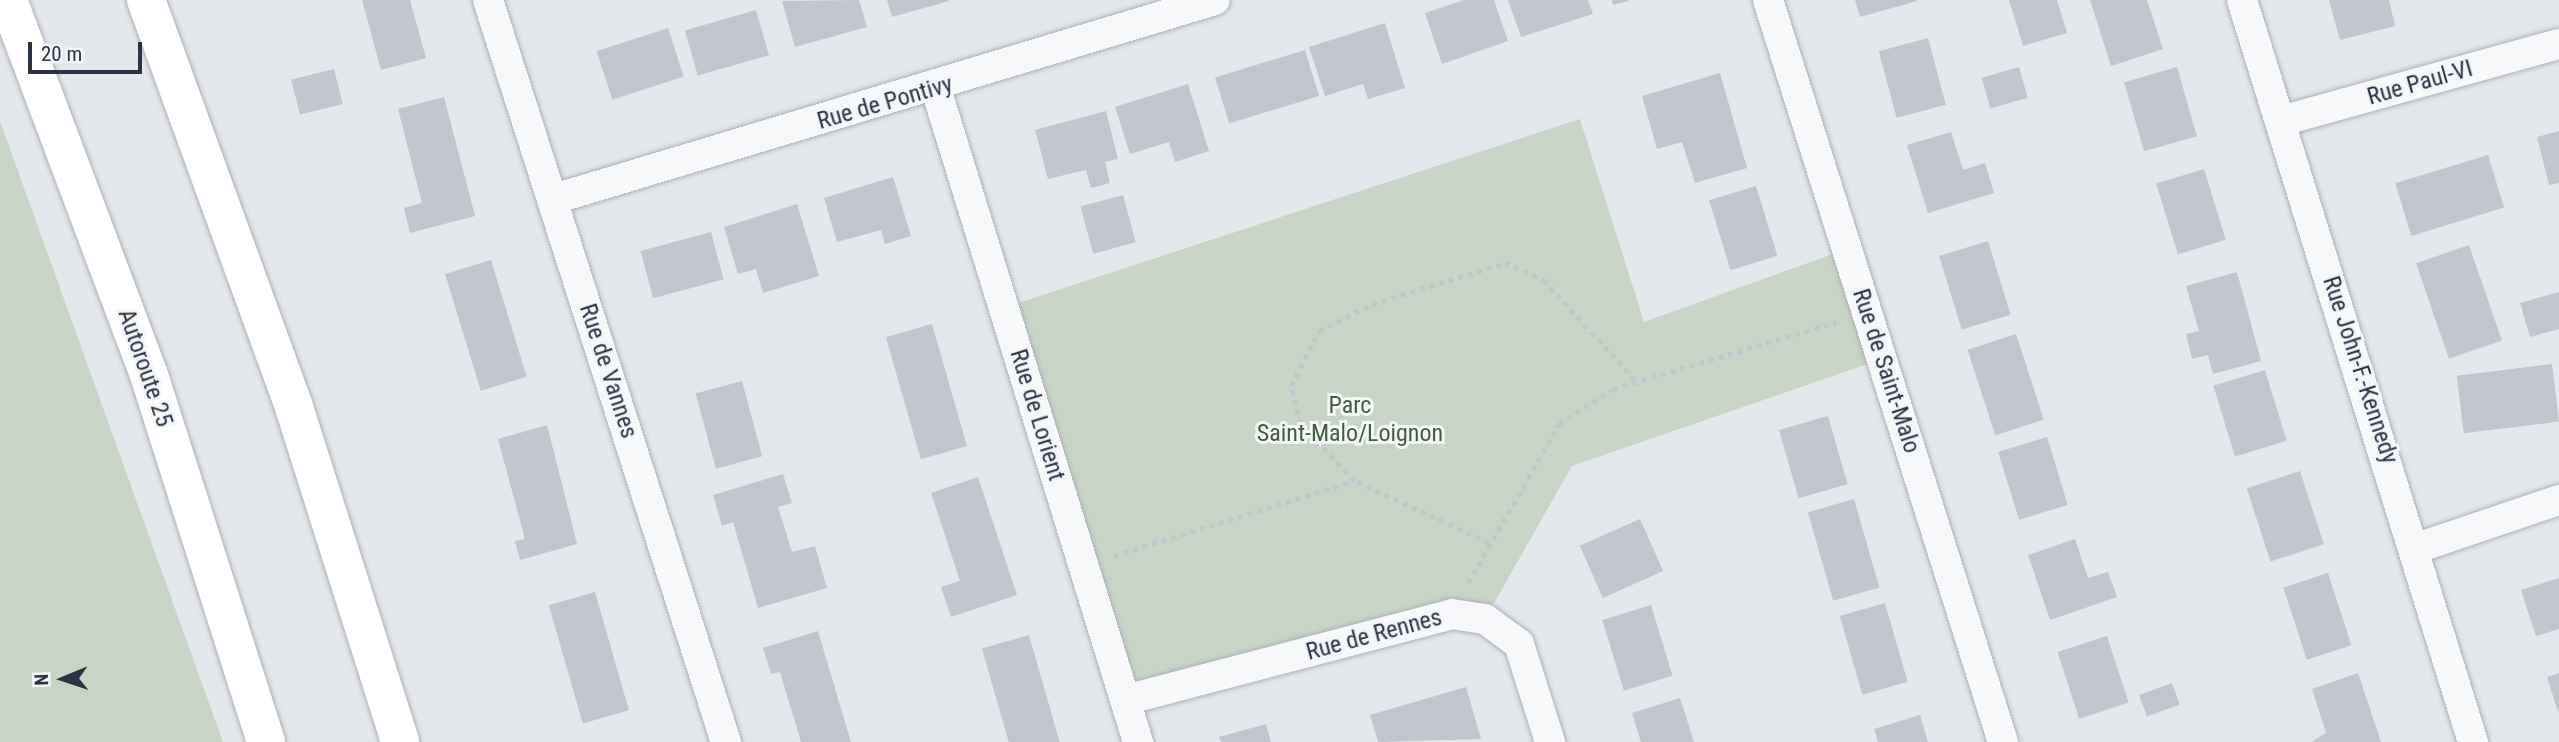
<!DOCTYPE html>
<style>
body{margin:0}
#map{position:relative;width:2559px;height:742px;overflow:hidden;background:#e4e7eb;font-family:"Roboto Condensed",sans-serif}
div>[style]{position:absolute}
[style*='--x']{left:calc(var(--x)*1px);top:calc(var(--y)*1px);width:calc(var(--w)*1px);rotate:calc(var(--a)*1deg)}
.green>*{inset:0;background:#c8d5c6}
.building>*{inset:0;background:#c1c5ce;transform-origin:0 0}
.path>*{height:4.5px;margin-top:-2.25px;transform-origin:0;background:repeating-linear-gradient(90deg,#c2c5ca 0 5px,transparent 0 10px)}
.roads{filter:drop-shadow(0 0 2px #adb1b9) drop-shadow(0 0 2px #adb1b9)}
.street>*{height:30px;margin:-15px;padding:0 15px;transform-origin:15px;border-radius:15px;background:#f7f8fa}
.highway>*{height:38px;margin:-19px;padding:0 19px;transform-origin:19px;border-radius:19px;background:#fff}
span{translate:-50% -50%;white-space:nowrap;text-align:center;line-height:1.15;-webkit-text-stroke:6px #f4f6f9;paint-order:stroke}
.street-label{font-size:24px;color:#2c3343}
.park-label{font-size:24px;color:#3e5f3a}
.north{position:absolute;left:28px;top:644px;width:70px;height:70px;-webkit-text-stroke:5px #f4f6f9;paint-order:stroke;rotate:268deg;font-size:19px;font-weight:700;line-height:28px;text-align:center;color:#2c3343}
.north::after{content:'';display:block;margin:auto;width:24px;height:32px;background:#2c3343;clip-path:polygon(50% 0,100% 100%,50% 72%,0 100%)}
.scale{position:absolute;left:28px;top:42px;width:114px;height:32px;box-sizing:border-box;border:4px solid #2c3343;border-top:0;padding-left:9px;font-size:21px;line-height:24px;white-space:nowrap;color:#2c3343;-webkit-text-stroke:5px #f4f6f9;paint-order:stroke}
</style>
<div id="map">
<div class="green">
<div style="clip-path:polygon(1580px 119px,1644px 322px,1847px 249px,1882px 359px,1572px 466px,1485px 619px,1125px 700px,1003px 308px)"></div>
<div style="clip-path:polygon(0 121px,223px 742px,0 742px)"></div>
</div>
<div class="building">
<div style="clip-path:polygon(362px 0,410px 0,426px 58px,381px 70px)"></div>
<div style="clip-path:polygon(859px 0,867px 27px,795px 47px,782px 1px)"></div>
<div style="clip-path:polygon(887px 0,949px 0,949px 1px,892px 17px)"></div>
<div style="clip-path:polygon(1464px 0,1494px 0,1508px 41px,1442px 64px,1425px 13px)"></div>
<div style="clip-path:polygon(1508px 0,1588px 0,1593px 14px,1521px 37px)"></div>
<div style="clip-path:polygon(1612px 0,1628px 0,1629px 1px,1613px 5px)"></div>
<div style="clip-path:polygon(1855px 0,1917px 0,1917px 1px,1860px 17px)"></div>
<div style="clip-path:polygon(2009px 0,2057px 0,2067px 33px,2023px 46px)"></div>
<div style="clip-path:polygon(2090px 0,2147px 0,2163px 49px,2111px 66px)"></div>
<div style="clip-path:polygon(2329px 0,2389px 0,2395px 26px,2340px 40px)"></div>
<div style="left:756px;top:10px;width:47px;height:74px;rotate:74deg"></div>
<div style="clip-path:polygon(1385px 23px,1405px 88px,1368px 99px,1363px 84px,1325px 96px,1309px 47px)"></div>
<div style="left:668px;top:28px;width:51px;height:75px;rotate:72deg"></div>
<div style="left:1928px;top:38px;width:69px;height:51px;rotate:75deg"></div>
<div style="left:1305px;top:50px;width:48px;height:94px;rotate:73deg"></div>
<div style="left:2019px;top:67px;width:32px;height:39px;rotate:74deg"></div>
<div style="left:2177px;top:67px;width:72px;height:55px;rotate:74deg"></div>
<div style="left:334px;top:69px;width:36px;height:44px;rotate:76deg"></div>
<div style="clip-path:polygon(1720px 73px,1747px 168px,1695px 183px,1682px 142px,1657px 149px,1642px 96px)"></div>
<div style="clip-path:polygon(1188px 84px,1209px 151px,1175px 162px,1169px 142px,1130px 154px,1115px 107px)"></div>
<div style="clip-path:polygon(444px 97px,475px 216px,410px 233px,404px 208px,422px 203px,398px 109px)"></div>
<div style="clip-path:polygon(1106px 111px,1118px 159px,1105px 162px,1110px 183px,1091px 188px,1086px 170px,1048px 179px,1035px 130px)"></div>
<div style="clip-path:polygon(2559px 131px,2559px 183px,2549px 185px,2537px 137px)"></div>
<div style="clip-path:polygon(1951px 132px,1963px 170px,1985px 163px,1994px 193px,1928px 213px,1907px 145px)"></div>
<div style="left:2488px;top:155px;width:55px;height:97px;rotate:73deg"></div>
<div style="left:2204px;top:169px;width:74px;height:50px;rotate:73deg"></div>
<div style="clip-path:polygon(893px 177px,911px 236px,885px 244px,881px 230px,837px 242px,824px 198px)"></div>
<div style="left:1756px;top:186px;width:73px;height:49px;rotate:73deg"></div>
<div style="left:1123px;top:195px;width:49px;height:44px;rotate:75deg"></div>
<div style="clip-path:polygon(797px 204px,819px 276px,763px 293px,756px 269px,738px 274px,724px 227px)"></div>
<div style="left:711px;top:232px;width:49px;height:73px;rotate:75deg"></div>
<div style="left:1988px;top:241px;width:77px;height:51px;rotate:73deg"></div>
<div style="left:2469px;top:245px;width:101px;height:56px;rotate:71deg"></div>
<div style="left:491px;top:260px;width:122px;height:48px;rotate:73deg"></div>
<div style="clip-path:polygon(2237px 272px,2261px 361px,2213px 374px,2208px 355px,2192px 359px,2186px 334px,2199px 331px,2186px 286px)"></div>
<div style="clip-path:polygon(2559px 292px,2559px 329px,2530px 337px,2520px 303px)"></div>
<div style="left:932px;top:324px;width:127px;height:48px;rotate:74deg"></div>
<div style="left:2016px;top:334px;width:90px;height:51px;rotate:72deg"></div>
<div style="left:2552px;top:364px;width:58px;height:96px;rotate:83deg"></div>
<div style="left:2265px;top:370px;width:74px;height:54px;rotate:73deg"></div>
<div style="left:742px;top:381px;width:78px;height:48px;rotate:75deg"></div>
<div style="left:1828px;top:416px;width:71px;height:51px;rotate:74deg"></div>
<div style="clip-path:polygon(547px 425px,577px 544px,520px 560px,515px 541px,525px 539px,498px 439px)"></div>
<div style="left:2047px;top:437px;width:71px;height:51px;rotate:73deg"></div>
<div style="left:2300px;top:471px;width:77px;height:56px;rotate:72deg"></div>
<div style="clip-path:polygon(783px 474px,792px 503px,778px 507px,792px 552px,815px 546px,827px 588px,758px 608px,733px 522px,722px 526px,713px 495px)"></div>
<div style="clip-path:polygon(978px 477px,1017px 595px,951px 617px,941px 587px,960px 581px,931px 493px)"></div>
<div style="left:1854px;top:499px;width:92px;height:48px;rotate:74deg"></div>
<div style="left:1640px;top:519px;width:57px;height:66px;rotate:66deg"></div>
<div style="clip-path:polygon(2075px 539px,2088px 578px,2108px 572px,2117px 597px,2050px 620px,2028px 555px)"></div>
<div style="left:2328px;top:573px;width:76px;height:47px;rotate:72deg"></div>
<div style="clip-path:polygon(2559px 578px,2559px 629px,2536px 636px,2521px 590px)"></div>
<div style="left:595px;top:592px;width:123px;height:48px;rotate:74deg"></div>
<div style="left:1885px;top:603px;width:82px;height:47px;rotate:74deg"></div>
<div style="left:1651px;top:605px;width:74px;height:51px;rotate:73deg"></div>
<div style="clip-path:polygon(818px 631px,851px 742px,801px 742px,780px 672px,771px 674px,763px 648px)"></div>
<div style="left:1029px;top:635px;width:111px;height:49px;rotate:74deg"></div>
<div style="left:2107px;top:636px;width:70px;height:52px;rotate:72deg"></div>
<div style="clip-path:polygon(2358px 673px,2381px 742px,2311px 742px,2326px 733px,2312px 689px)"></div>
<div style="clip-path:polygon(2559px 673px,2559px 712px,2558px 712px,2547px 677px)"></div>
<div style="left:2172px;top:683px;width:23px;height:35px;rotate:70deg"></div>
<div style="clip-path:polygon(1466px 687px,1481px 739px,1378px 742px,1370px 715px)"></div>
<div style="clip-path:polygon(1680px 698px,1694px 742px,1641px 742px,1632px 713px)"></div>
<div style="clip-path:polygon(1920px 715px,1928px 742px,1878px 742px,1874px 729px)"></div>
<div style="clip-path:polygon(1266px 724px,1271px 742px,1221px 742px,1219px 737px)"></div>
</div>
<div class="path">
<div style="--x:1489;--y:543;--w:149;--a:-155.3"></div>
<div style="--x:1354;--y:481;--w:79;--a:-133.5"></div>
<div style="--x:1300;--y:424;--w:39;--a:-103"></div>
<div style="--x:1291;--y:386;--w:62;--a:-63"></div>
<div style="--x:1319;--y:331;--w:59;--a:-27"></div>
<div style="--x:1372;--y:304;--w:139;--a:-17.1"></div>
<div style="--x:1505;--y:263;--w:43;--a:23.6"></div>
<div style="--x:1544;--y:280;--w:138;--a:47.6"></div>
<div style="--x:1114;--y:556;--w:251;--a:-17.4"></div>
<div style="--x:1468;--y:583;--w:183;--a:-60.2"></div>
<div style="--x:1559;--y:424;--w:64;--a:-32.9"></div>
<div style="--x:1613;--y:389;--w:233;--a:-16.7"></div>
</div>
<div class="roads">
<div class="street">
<div style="--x:488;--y:0;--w:779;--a:72.22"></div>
<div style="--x:1768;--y:0;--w:778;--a:72.43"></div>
<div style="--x:2242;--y:0;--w:777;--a:72.71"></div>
<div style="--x:936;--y:89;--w:684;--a:72.81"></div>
<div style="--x:2281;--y:121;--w:288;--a:-15.5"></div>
<div style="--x:554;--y:199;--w:690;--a:-16.75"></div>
<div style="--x:2417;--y:548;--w:150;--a:-18.7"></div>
<div style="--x:1125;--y:700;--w:338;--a:-14.7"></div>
<div style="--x:1452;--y:614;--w:33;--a:9"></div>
<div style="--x:1485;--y:619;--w:42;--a:36.3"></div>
<div style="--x:1519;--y:644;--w:103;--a:72.4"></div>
</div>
<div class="highway">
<div style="--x:8;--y:0;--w:397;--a:69.4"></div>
<div style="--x:148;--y:372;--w:388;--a:72.3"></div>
<div style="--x:146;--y:0;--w:433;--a:70"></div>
<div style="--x:294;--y:407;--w:351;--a:72.4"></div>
</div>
</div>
<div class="street-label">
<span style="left:2420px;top:83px;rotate:-16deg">Rue Paul-VI</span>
<span style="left:885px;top:103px;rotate:-16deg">Rue de Pontivy</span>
<span style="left:145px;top:368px;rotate:71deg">Autoroute 25</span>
<span style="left:2360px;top:370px;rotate:72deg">Rue John-F.-Kennedy</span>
<span style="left:608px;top:371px;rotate:72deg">Rue de Vannes</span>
<span style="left:1886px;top:371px;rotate:72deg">Rue de Saint-Malo</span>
<span style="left:1037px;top:415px;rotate:73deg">Rue de Lorient</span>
<span style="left:1374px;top:635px;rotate:-15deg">Rue de Rennes</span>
</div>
<div class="park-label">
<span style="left:1350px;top:420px">Parc<br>Saint-Malo/Loignon</span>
</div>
<div class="north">N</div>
<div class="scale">20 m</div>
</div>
